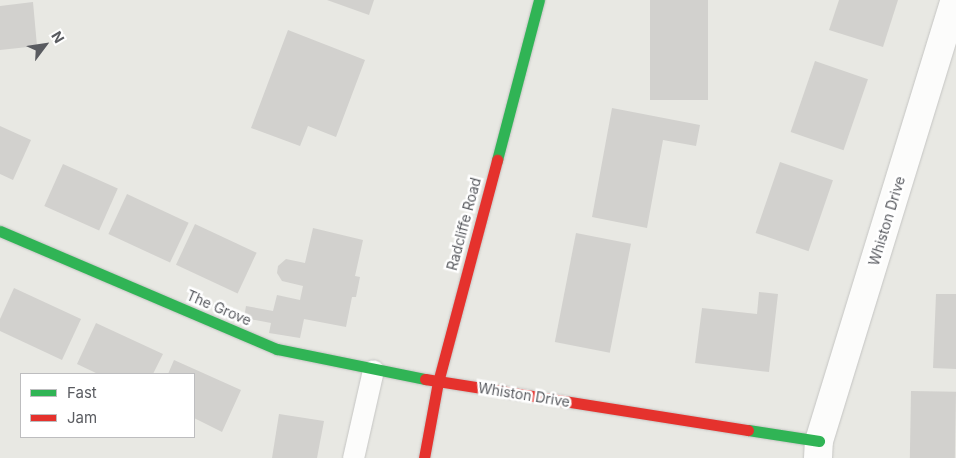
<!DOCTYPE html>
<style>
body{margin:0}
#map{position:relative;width:956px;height:458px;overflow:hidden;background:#e8e8e3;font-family:Inter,sans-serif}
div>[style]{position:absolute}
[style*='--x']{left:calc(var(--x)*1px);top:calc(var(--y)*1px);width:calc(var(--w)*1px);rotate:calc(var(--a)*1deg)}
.building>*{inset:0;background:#d2d1ce;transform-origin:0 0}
.roads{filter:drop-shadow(0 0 1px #c5c5c3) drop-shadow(0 0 1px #c5c5c3)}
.lane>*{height:21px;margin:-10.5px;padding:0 10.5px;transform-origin:10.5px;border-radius:10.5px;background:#fcfcfb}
.street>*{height:28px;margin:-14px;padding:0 14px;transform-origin:14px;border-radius:14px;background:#fcfcfb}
.fast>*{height:11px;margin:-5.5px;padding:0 5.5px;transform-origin:5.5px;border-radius:5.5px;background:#30b455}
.jam>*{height:11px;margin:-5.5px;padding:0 5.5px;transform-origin:5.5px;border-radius:5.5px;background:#e5322d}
span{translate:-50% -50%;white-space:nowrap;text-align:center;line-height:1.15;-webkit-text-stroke:5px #fff;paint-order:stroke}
.street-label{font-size:14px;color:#595b60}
.legend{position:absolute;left:20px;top:373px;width:175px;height:65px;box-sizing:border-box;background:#fff;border:1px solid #bdbdbf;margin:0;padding:6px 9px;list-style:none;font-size:15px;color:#595b60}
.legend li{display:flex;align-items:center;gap:10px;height:25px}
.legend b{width:25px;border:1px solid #bdbdbf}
.north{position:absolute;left:20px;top:20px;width:50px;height:50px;-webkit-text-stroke:4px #fff;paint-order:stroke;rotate:59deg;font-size:14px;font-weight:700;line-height:20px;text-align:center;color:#595b60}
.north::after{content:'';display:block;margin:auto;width:18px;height:22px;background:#595b60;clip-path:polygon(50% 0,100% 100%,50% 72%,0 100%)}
</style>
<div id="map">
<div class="building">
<div style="clip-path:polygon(327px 0,374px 0,369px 15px)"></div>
<div style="left:650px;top:0;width:58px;height:100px"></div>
<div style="clip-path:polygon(839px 0,898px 0,883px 47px,829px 30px)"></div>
<div style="clip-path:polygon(33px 2px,37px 46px,0 50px,0 6px)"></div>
<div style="clip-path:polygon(288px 30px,365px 60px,336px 137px,308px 126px,300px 146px,251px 128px)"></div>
<div style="left:815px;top:61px;width:56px;height:75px;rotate:19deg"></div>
<div style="clip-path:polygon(612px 108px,700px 125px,696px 146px,663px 140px,647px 228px,592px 217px)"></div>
<div style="clip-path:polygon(0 126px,31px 140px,13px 180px,0 174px)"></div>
<div style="left:780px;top:162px;width:56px;height:75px;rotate:19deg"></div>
<div style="left:63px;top:164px;width:60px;height:46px;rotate:24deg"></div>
<div style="left:127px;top:194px;width:68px;height:44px;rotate:25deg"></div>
<div style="left:195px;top:224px;width:68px;height:45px;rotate:25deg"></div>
<div style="clip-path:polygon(313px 228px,363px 240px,355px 276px,360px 277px,356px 297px,352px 297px,346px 327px,304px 319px,300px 338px,269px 333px,271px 323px,244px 318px,246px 306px,273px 311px,277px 295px,300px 300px,303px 286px,282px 281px,277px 273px,278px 266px,286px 259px,305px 263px)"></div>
<div style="left:576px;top:233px;width:56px;height:111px;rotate:11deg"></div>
<div style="clip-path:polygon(14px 288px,81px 319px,62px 360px,0 331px,0 319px)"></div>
<div style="clip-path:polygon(759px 292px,778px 294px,769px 372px,695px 363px,702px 308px,757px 314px)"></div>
<div style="clip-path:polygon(936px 294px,956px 294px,956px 369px,933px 368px)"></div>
<div style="clip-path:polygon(96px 323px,163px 354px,153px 374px,98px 374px,77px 364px)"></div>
<div style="clip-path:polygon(174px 360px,241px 390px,222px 432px,194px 418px,194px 374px,168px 374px)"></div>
<div style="left:911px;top:391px;width:45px;height:67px;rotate:1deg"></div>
<div style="clip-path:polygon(279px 414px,324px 421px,317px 458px,272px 458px)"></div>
</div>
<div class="roads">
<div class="lane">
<div style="--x:353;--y:458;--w:90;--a:-77.2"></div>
</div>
<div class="street">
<div style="--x:818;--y:458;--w:17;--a:-87"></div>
<div style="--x:819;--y:441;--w:461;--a:-72.9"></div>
</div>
<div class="fast">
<div style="--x:497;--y:160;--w:165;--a:-75.3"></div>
<div style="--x:0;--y:231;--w:301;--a:23.1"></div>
<div style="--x:277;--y:349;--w:151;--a:11.5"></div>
<div style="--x:748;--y:430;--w:72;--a:8.8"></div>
</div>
<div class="jam">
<div style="--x:425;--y:379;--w:327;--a:9"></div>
<div style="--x:424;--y:458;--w:77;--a:-79.6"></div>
<div style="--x:438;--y:382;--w:230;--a:-75.1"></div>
</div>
</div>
<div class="street-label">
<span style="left:887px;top:221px;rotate:-73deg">Whiston Drive</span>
<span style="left:464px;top:224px;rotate:-75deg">Radcliffe Road</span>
<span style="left:219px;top:308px;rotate:23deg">The Grove</span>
<span style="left:524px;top:395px;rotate:9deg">Whiston Drive</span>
</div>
<ul class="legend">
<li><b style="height:6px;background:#30b455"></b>Fast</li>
<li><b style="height:6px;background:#e5322d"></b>Jam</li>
</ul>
<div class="north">N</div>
</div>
